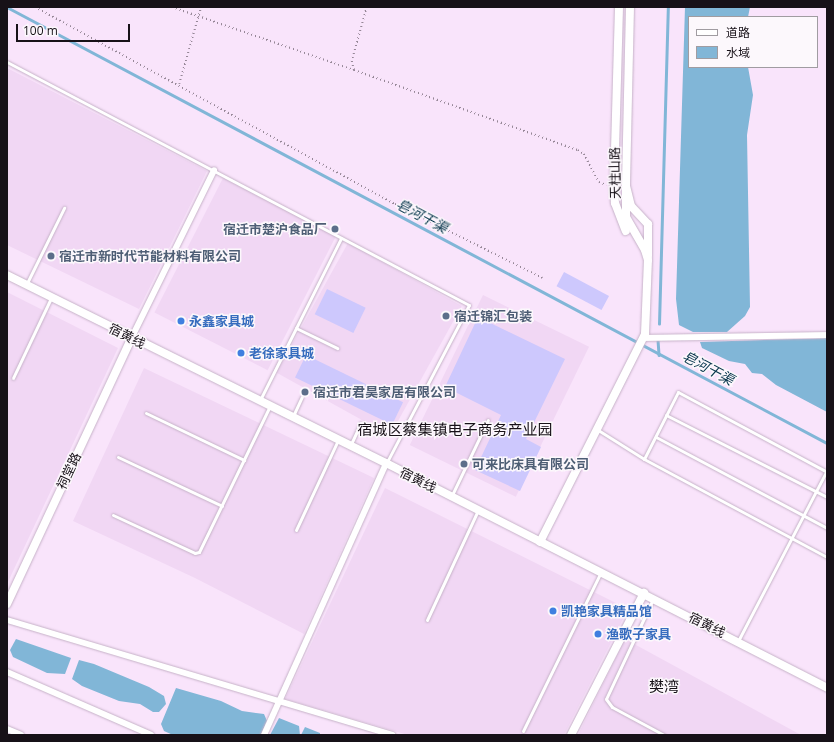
<!DOCTYPE html>
<meta charset="utf-8">
<style>
body{margin:0}
#map{position:relative;width:834px;height:742px;overflow:hidden;background:#f9e4fb;font-family:"Open Sans","Noto Sans SC",sans-serif}
div>[style]{position:absolute}
[style*='--x']{left:calc(var(--x)*1px);top:calc(var(--y)*1px);width:calc(var(--w)*1px);rotate:calc(var(--a)*1deg)}
.built>*{inset:0;background:#f1d7f4;transform-origin:0 0}
.water>*{inset:0;background:#81b6d7}
.stream>*{height:2.5px;margin:-1.25px;padding:0 1.25px;transform-origin:1.25px;border-radius:1.25px;background:#81b6d7}
.building>*{inset:0;background:#cdc8fd;transform-origin:0 0}
.path>*{height:1.5px;margin-top:-0.75px;transform-origin:0;background:repeating-linear-gradient(90deg,#968797 0 1px,transparent 0 4px)}
.roads{filter:drop-shadow(0 0 1px #c6b2c8) drop-shadow(0 0 1px #c6b2c8)}
.lane>*{height:3px;margin:-1.5px;padding:0 1.5px;transform-origin:1.5px;border-radius:1.5px;background:#fff}
.street>*{height:6px;margin:-3px;padding:0 3px;transform-origin:3px;border-radius:3px;background:#fff}
.secondary>*{height:8px;margin:-4px;padding:0 4px;transform-origin:4px;border-radius:4px;background:#fff}
.dots>*{width:11px;height:11px;translate:-50% -50%;box-sizing:border-box;border:2px solid #fcf8fc;border-radius:50%}
span{translate:-50% -50%;white-space:nowrap;text-align:center;line-height:1.15;-webkit-text-stroke:3px #fcf8fc;paint-order:stroke}
.street-label{font-size:13px;color:#171118}
.service-label{font-size:13px;color:#4e5e75;font-weight:700}
.right{translate:-100% -50%;text-align:right}
.left{translate:0 -50%;text-align:left}
.shop-label{font-size:13px;color:#366cbe;font-weight:700}
.water-label{font-size:14px;color:#07354c;font-style:italic}
.quarter-label{font-size:15px;color:#171118}
.frame{position:absolute;inset:0;border:8px solid #171118;pointer-events:none}
.legend{position:absolute;left:688px;top:16px;width:130px;height:52px;box-sizing:border-box;background:#fcf8fc;border:1px solid #a09ca1;margin:0;padding:5px 7px;list-style:none;font-size:12px;color:#171118}
.legend li{display:flex;align-items:center;gap:8px;height:20px}
.legend b{width:20px;border:1px solid #a09ca1}
.scale{position:absolute;left:16px;top:24px;width:114px;height:18px;box-sizing:border-box;border:2px solid #171118;border-top:0;padding-left:5px;font-size:12px;line-height:14px;white-space:nowrap;color:#171118;-webkit-text-stroke:3px #fcf8fc;paint-order:stroke}
</style>
<div id="map">
<div class="built">
<div style="clip-path:polygon(7px 68px,207px 171px,139px 309px,7px 245px)"></div>
<div style="left:223px;top:178px;width:127px;height:151px;rotate:27deg"></div>
<div style="left:348px;top:243px;width:130px;height:148px;rotate:29deg"></div>
<div style="clip-path:polygon(7px 292px,118px 348px,7px 584px)"></div>
<div style="left:483px;top:295px;width:118px;height:167px;rotate:26deg"></div>
<div style="clip-path:polygon(144px 368px,374px 478px,304px 634px,195px 578px,73px 521px)"></div>
<div style="clip-path:polygon(385px 488px,628px 609px,564px 735px,408px 735px,285px 699px)"></div>
<div style="clip-path:polygon(625px 639px,801px 735px,578px 735px)"></div>
</div>
<div class="water">
<div style="clip-path:polygon(685px 7px,750px 7px,748px 17px,689px 17px,689px 67px,748px 67px,753px 95px,747px 135px,750px 307px,745px 316px,727px 332px,693px 332px,679px 325px,676px 299px)"></div>
<div style="clip-path:polygon(827px 338px,827px 412px,776px 385px,762px 374px,752px 373px,745px 364px,729px 361px,702px 348px,700px 342px)"></div>
<div style="clip-path:polygon(16px 639px,71px 658px,65px 674px,47px 673px,13px 657px,10px 650px)"></div>
<div style="clip-path:polygon(79px 660px,94px 664px,149px 687px,164px 696px,166px 704px,159px 712px,153px 712px,140px 704px,119px 701px,82px 686px,72px 679px)"></div>
<div style="clip-path:polygon(176px 688px,221px 701px,242px 711px,264px 714px,267px 721px,261px 735px,173px 735px,164px 731px,161px 724px)"></div>
<div style="clip-path:polygon(279px 718px,299px 726px,300px 735px,270px 735px)"></div>
<div style="clip-path:polygon(305px 727px,320px 733px,320px 735px,301px 735px)"></div>
</div>
<div class="stream">
<div style="--x:7;--y:7;--w:929;--a:28"></div>
<div style="--x:659;--y:324;--w:317;--a:-88.4"></div>
<div style="--x:658;--y:340;--w:15;--a:86"></div>
</div>
<div class="building">
<div style="left:564px;top:272px;width:51px;height:16px;rotate:28deg"></div>
<div style="left:327px;top:289px;width:43px;height:28px;rotate:26deg"></div>
<div style="clip-path:polygon(478px 317px,565px 359px,526px 439px,541px 447px,520px 491px,475px 470px,501px 415px,445px 387px)"></div>
<div style="left:306px;top:355px;width:108px;height:25px;rotate:26deg"></div>
</div>
<div class="path">
<div style="--x:35;--y:7;--w:410;--a:28.7"></div>
<div style="--x:395;--y:204;--w:165;--a:26.6"></div>
<div style="--x:172;--y:7;--w:193;--a:19.1"></div>
<div style="--x:367;--y:7;--w:56;--a:105.5"></div>
<div style="--x:352;--y:61;--w:9;--a:77"></div>
<div style="--x:354;--y:70;--w:238;--a:19.7"></div>
<div style="--x:578;--y:150;--w:7;--a:34"></div>
<div style="--x:584;--y:154;--w:32;--a:62"></div>
<div style="--x:599;--y:182;--w:8;--a:23"></div>
<div style="--x:179;--y:84;--w:80;--a:-74.1"></div>
</div>
<div class="roads">
<div class="lane">
<div style="--x:7;--y:62;--w:522;--a:27.74"></div>
<div style="--x:469;--y:305;--w:177;--a:117.6"></div>
<div style="--x:27;--y:283;--w:84;--a:-63.7"></div>
<div style="--x:296;--y:328;--w:46;--a:26"></div>
<div style="--x:13;--y:378;--w:89;--a:-64.6"></div>
<div style="--x:260;--y:400;--w:181;--a:-63.4"></div>
<div style="--x:146;--y:413;--w:109;--a:25.6"></div>
<div style="--x:666;--y:415;--w:181;--a:27"></div>
<div style="--x:293;--y:416;--w:21;--a:-65"></div>
<div style="--x:598;--y:430;--w:54;--a:32.2"></div>
<div style="--x:644;--y:459;--w:208;--a:28.2"></div>
<div style="--x:656;--y:437;--w:194;--a:28"></div>
<div style="--x:351;--y:444;--w:23;--a:-65"></div>
<div style="--x:118;--y:457;--w:115;--a:25.2"></div>
<div style="--x:644;--y:459;--w:75;--a:-63.1"></div>
<div style="--x:678;--y:392;--w:169;--a:28.2"></div>
<div style="--x:452;--y:495;--w:83;--a:-64.4"></div>
<div style="--x:113;--y:515;--w:90;--a:24.9"></div>
<div style="--x:195;--y:553;--w:4;--a:-14"></div>
<div style="--x:199;--y:552;--w:162;--a:-64.1"></div>
<div style="--x:296;--y:530;--w:99;--a:-65"></div>
<div style="--x:653;--y:599;--w:110;--a:115.2"></div>
<div style="--x:606;--y:699;--w:10;--a:53"></div>
<div style="--x:612;--y:707;--w:59;--a:28.3"></div>
<div style="--x:427;--y:620;--w:121;--a:-65.1"></div>
<div style="--x:738;--y:641;--w:191;--a:-62.5"></div>
<div style="--x:523;--y:731;--w:175;--a:-63.9"></div>
</div>
<div class="street">
<div style="--x:644;--y:338;--w:183;--a:-0.9"></div>
<div style="--x:131;--y:339;--w:188;--a:-63.8"></div>
<div style="--x:7;--y:620;--w:402;--a:16.6"></div>
<div style="--x:7;--y:672;--w:157;--a:23.6"></div>
<div style="--x:7;--y:729;--w:15;--a:23"></div>
<div style="--x:264;--y:735;--w:298;--a:-65.8"></div>
</div>
<div class="secondary">
<div style="--x:619;--y:7;--w:182;--a:91.6"></div>
<div style="--x:614;--y:189;--w:14;--a:86"></div>
<div style="--x:615;--y:203;--w:30;--a:69"></div>
<div style="--x:630;--y:7;--w:179;--a:91.3"></div>
<div style="--x:626;--y:186;--w:21;--a:76"></div>
<div style="--x:631;--y:206;--w:25;--a:47"></div>
<div style="--x:648;--y:224;--w:32;--a:90"></div>
<div style="--x:7;--y:275;--w:423;--a:26.4"></div>
<div style="--x:386;--y:463;--w:495;--a:27"></div>
<div style="--x:540;--y:542;--w:233;--a:-63.2"></div>
<div style="--x:645;--y:334;--w:74;--a:-87.7"></div>
<div style="--x:648;--y:260;--w:10;--a:-107"></div>
<div style="--x:645;--y:250;--w:38;--a:-120"></div>
<div style="--x:626;--y:217;--w:31;--a:-90"></div>
<div style="--x:7;--y:604;--w:293;--a:-64.9"></div>
<div style="--x:571;--y:735;--w:160;--a:-62.8"></div>
</div>
</div>
<div class="dots">
<div style="left:335px;top:229px;background:#5c6f8a"></div>
<div style="left:51px;top:256px;background:#5c6f8a"></div>
<div style="left:446px;top:316px;background:#5c6f8a"></div>
<div style="left:181px;top:321px;background:#3f7fe0"></div>
<div style="left:241px;top:353px;background:#3f7fe0"></div>
<div style="left:305px;top:392px;background:#5c6f8a"></div>
<div style="left:464px;top:464px;background:#5c6f8a"></div>
<div style="left:553px;top:611px;background:#3f7fe0"></div>
<div style="left:598px;top:634px;background:#3f7fe0"></div>
</div>
<div class="street-label">
<span style="left:615px;top:173px;rotate:-91deg">天柱山路</span>
<span style="left:127px;top:336px;rotate:27deg">宿黄线</span>
<span style="left:69px;top:471px;rotate:-65deg">祠堂路</span>
<span style="left:418px;top:480px;rotate:27deg">宿黄线</span>
<span style="left:707px;top:625px;rotate:27deg">宿黄线</span>
</div>
<div class="service-label">
<span class="right" style="left:327px;top:229px">宿迁市楚沪食品厂</span>
<span class="left" style="left:59px;top:256px">宿迁市新时代节能材料有限公司</span>
<span class="left" style="left:454px;top:316px">宿迁锦汇包装</span>
<span class="left" style="left:313px;top:392px">宿迁市君昊家居有限公司</span>
<span class="left" style="left:472px;top:464px">可来比床具有限公司</span>
</div>
<div class="shop-label">
<span class="left" style="left:189px;top:321px">永鑫家具城</span>
<span class="left" style="left:249px;top:353px">老徐家具城</span>
<span class="left" style="left:561px;top:611px">凯艳家具精品馆</span>
<span class="left" style="left:606px;top:634px">渔歌子家具</span>
</div>
<div class="water-label">
<span style="left:422px;top:216px;rotate:28deg">皂河干渠</span>
<span style="left:708px;top:368px;rotate:28deg">皂河干渠</span>
</div>
<div class="quarter-label">
<span style="left:455px;top:430px">宿城区蔡集镇电子商务产业园</span>
<span style="left:664px;top:687px">樊湾</span>
</div>
<div class="frame"></div>
<ul class="legend">
<li><b style="height:5px;background:#fff"></b>道路</li>
<li><b style="height:11px;background:#81b6d7"></b>水域</li>
</ul>
<div class="scale">100 m</div>
</div>
